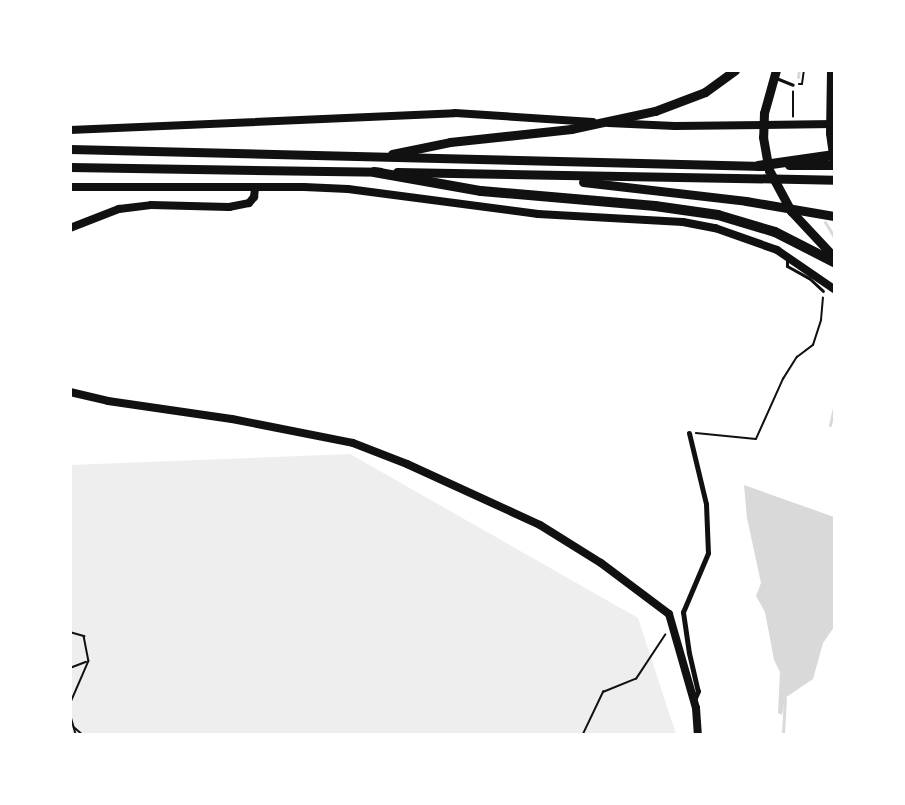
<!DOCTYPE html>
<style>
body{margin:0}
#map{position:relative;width:905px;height:805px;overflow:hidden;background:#fff;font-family:"Roboto Condensed",sans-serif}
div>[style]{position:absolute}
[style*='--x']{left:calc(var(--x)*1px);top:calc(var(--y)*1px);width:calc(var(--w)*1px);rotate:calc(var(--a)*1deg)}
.green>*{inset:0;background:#eee}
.water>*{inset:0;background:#d9d9d9}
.stream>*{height:3px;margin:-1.5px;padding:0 1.5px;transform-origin:1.5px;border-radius:1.5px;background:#d9d9d9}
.path>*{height:1.5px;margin:-0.75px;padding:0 0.75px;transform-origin:0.75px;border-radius:0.75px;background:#111}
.service>*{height:3px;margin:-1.5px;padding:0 1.5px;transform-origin:1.5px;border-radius:1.5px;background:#111}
.minor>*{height:5px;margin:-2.5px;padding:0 2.5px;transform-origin:2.5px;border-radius:2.5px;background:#111}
.secondary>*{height:8px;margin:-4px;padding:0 4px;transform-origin:4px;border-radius:4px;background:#111}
.trunk>*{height:9px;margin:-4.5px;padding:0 4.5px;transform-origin:4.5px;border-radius:4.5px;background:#111}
.motorway>*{height:10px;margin:-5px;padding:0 5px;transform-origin:5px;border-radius:5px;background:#111}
span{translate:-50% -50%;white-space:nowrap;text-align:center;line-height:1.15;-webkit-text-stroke:4.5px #fff;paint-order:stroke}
.frame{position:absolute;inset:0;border:72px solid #fff;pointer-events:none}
</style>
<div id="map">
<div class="green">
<div style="clip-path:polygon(350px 454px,638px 618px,676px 734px,71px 734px,70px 465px)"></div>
</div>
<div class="water">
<div style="clip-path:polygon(744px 485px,834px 517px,834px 627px,823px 643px,813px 679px,785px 698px,782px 715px,778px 713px,780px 672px,774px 660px,765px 612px,756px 596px,761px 583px,747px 518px)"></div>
</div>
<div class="stream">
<div style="--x:798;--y:77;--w:7;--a:-82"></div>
<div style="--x:825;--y:222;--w:17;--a:59"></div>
<div style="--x:830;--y:425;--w:17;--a:-77"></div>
<div style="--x:783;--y:734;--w:36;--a:-87"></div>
</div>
<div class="path">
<div style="--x:799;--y:84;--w:3;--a:0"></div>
<div style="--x:802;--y:84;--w:14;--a:-82"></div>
<div style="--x:793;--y:117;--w:25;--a:-90"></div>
<div style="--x:696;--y:433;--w:60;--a:5.7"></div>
<div style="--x:756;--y:439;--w:66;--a:-65.8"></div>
<div style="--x:783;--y:379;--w:26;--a:-58"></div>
<div style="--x:797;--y:357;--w:20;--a:-37"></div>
<div style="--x:813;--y:345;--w:26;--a:-72"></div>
<div style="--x:821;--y:320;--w:22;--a:-85"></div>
<div style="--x:70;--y:632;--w:15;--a:16"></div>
<div style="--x:84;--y:636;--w:25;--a:79"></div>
<div style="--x:89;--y:661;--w:48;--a:113.4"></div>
<div style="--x:70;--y:668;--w:17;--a:-21"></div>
<div style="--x:70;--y:713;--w:22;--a:74"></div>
<div style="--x:74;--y:727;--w:11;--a:41"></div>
<div style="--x:583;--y:734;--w:47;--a:-64.5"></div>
<div style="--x:603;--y:692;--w:35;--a:-22"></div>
<div style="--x:636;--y:679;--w:53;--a:-56.6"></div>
</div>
<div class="service">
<div style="--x:776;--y:78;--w:18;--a:22"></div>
<div style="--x:787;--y:258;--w:8;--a:90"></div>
<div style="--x:787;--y:266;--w:25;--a:29"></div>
<div style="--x:809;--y:278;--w:19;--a:43"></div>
</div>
<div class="minor">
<div style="--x:689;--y:433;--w:73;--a:76.5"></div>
<div style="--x:706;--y:504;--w:49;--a:87.7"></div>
<div style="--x:708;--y:553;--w:64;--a:113"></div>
<div style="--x:683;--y:612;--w:41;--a:81.7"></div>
<div style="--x:689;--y:653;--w:39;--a:77"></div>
<div style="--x:698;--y:691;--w:10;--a:114"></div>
</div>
<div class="secondary">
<div style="--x:608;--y:123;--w:67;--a:2.6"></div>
<div style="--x:675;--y:126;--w:159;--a:-0.7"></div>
<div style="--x:70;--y:130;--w:385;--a:-2.5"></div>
<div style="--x:455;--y:113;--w:138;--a:3.7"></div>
<div style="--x:70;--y:187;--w:234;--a:0"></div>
<div style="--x:304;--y:187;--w:44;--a:2.6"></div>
<div style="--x:348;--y:189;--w:192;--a:7.5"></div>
<div style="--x:538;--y:214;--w:145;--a:3.2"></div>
<div style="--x:683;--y:222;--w:33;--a:11"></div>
<div style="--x:715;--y:228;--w:66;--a:19.5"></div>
<div style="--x:777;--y:250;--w:69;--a:34.4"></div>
<div style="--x:70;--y:228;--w:53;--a:-21.2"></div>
<div style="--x:119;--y:209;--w:32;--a:-7"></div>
<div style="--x:151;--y:205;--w:78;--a:1.5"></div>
<div style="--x:229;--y:207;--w:20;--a:-11"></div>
<div style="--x:249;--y:203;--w:8;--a:-50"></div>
<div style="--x:254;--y:197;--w:8;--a:-83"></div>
<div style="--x:70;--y:392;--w:39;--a:13"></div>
<div style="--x:108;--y:401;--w:125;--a:8.3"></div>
<div style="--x:232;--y:419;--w:123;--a:11.2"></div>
<div style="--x:353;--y:443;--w:58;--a:21.3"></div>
<div style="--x:407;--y:464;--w:146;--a:24.6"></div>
<div style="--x:540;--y:525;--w:72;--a:31.9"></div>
<div style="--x:601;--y:563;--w:85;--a:36.9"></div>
<div style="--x:669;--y:614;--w:98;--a:74"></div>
<div style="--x:696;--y:708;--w:26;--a:86"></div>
</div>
<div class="trunk">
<div style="--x:776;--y:70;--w:45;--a:105.6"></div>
<div style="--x:764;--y:113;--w:24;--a:92"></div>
<div style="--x:763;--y:137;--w:34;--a:80"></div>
<div style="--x:769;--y:170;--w:47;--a:61.8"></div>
<div style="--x:791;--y:211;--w:63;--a:46.9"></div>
<div style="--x:831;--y:70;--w:63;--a:90.9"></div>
<div style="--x:830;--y:133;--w:28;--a:82"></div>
<div style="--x:70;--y:149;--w:693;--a:1.41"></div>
<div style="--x:392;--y:154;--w:59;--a:-11.7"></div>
<div style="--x:450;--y:142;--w:122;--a:-6.1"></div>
<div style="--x:571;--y:129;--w:86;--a:-12.1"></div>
<div style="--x:655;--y:111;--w:53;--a:-20.8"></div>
<div style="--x:705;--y:92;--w:37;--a:-36"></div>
<div style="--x:789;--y:165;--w:45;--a:0"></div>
<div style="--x:70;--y:167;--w:310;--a:0.9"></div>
<div style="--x:397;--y:172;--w:437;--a:1"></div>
<div style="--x:583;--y:182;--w:164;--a:6.6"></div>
<div style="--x:746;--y:201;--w:89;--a:9.7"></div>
</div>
<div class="motorway">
<div style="--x:758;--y:166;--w:77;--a:-8.2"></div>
<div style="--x:374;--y:172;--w:109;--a:10.1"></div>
<div style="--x:481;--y:191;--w:175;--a:4.9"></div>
<div style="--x:655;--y:206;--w:64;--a:8.1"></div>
<div style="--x:718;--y:215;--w:59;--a:16.6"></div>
<div style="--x:775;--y:232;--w:66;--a:27"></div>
</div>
<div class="frame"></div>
</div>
